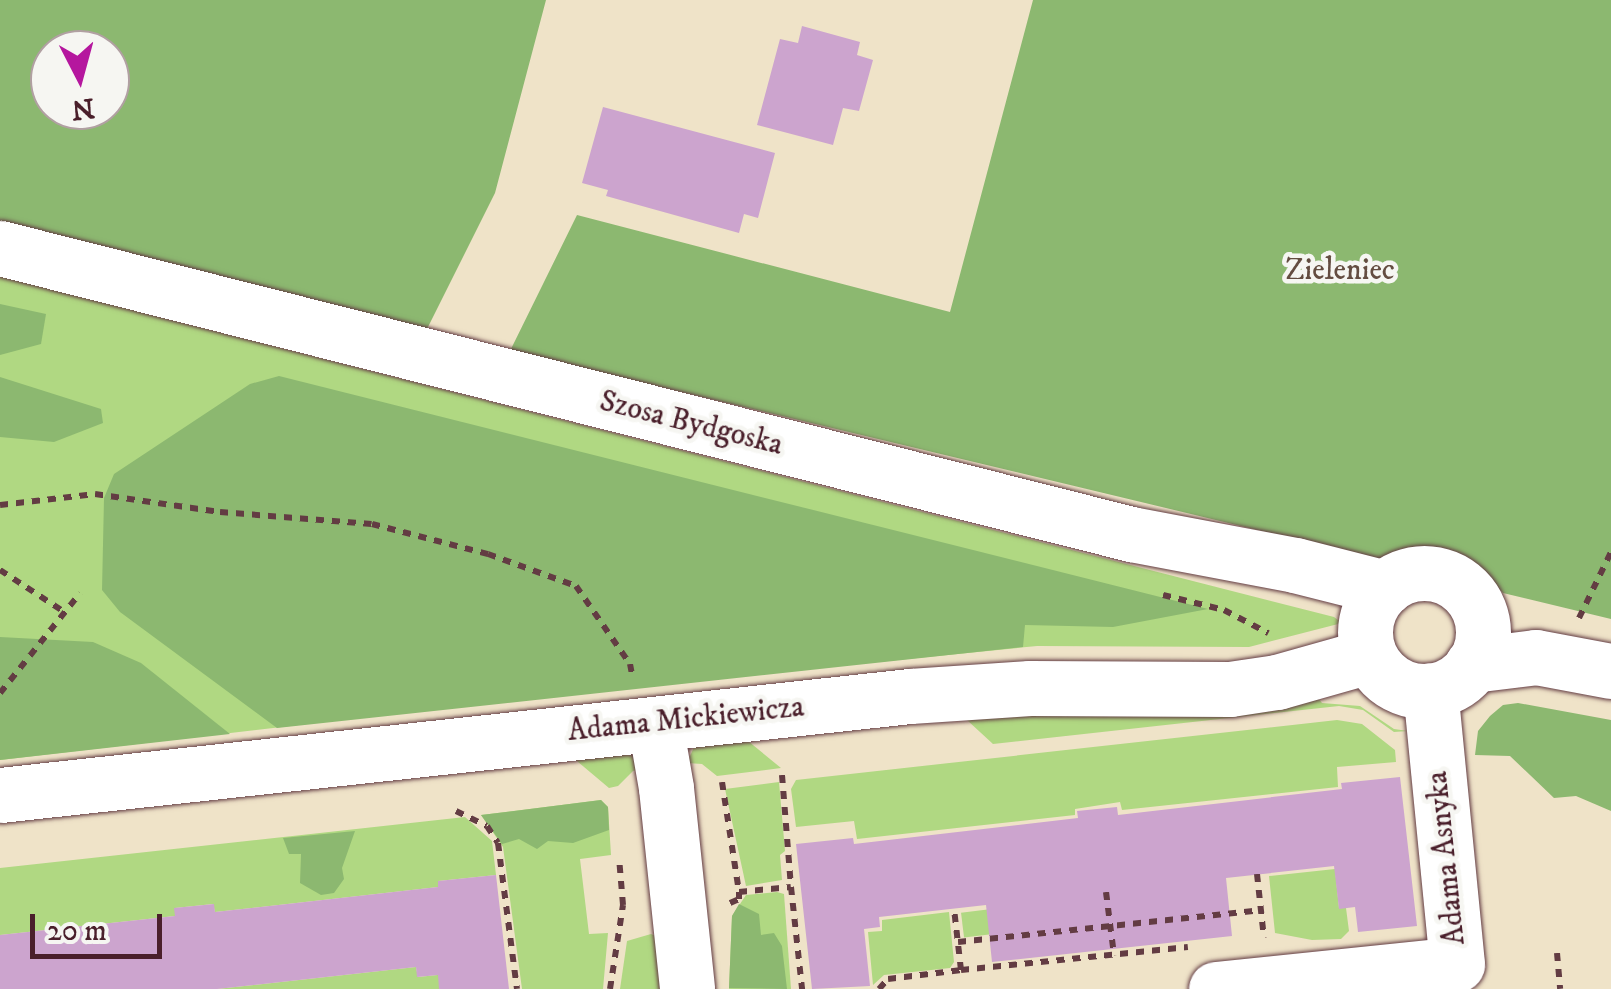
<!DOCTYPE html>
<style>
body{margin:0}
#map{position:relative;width:1611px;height:989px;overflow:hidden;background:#efe3c8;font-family:"IM FELL DW Pica",serif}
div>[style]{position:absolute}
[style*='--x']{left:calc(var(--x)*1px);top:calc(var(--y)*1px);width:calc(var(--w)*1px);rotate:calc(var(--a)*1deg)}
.green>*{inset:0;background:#b0d882;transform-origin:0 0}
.forest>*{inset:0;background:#8cb870}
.building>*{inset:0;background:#cca4ce}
.path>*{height:6px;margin-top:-3px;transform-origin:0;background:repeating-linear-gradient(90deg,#633c43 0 8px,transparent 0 16px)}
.roads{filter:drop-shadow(0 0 2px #633c43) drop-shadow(0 0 2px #633c43)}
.minor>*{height:55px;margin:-27.5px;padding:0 27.5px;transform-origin:27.5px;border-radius:27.5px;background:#fff}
.minor>.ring{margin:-27.5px;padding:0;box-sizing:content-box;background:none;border:55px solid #fff;border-radius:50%}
span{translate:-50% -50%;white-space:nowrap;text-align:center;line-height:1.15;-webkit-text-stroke:9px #f6f6f2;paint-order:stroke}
.park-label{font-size:30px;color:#644d41}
.street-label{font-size:30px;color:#4a1f2b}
.north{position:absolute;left:30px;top:30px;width:100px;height:100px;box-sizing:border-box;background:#f6f6f2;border:2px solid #b1a0a2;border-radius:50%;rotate:174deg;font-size:28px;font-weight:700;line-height:40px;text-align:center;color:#4a1f2b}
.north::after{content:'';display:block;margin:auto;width:35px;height:45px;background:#b5179e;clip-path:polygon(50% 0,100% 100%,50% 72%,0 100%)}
.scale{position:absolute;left:30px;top:914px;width:132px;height:45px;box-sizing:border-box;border:5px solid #4a1f2b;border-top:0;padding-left:12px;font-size:30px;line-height:35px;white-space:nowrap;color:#4a1f2b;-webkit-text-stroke:8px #f6f6f2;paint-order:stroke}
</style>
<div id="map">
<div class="green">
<div style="clip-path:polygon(0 272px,144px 309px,147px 314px,1334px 617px,1342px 623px,1249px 647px,1037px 646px,598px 690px,0 760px)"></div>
<div style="clip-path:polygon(1311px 689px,1322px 703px,1360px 706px,1394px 729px,1408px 731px,1394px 732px,1363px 710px,1339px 706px,993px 744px,955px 709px)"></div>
<div style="clip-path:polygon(1337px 720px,1362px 724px,1395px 750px,1396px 762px,1337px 767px,1338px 787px,1122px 810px,1120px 802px,1075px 809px,1075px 815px,857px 839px,854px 821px,796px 827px,791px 789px,796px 780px)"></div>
<div style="clip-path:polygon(737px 732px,781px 768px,717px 776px,702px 764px,687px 763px,694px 747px,706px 739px)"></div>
<div style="clip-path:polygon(628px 748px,647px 768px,633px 771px,618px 786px,609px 788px,565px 751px)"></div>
<div style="clip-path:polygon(779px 782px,785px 851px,780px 855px,782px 880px,746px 886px,725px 789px)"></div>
<div style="clip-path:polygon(601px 800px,608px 807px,611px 855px,580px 859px,589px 934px,608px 933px,603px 989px,522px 989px,503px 847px,481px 815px)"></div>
<div style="clip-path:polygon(465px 817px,492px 841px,496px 875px,438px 881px,438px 887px,215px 912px,213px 904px,175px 908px,175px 916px,0 935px,0 868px)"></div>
<div style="clip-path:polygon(1335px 869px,1339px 908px,1346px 908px,1349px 931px,1341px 939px,1312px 940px,1275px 933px,1269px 876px)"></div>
<div style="clip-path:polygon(777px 892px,784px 894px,791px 989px,729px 989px,732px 916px,746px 895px)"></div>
<div style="left:1097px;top:896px;width:25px;height:137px;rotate:83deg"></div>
<div style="clip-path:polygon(949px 912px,954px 962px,950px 968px,884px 975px,873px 985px,868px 932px,882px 931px,882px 920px)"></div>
<div style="clip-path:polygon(651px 934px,665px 940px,671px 989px,620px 989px,627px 941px)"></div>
<div style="clip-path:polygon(416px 967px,418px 977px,447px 974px,439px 989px,217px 989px)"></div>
</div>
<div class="forest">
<div style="clip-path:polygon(evenodd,0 0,546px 0,495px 193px,427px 329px,0 223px,0 0,50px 50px,110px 50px,110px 110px,50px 110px,50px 50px)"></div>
<div style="clip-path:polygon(1033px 0,1611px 0,1611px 619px,1503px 593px,1478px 568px,1443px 553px,1413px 550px,1379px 559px,510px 351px,577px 215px,950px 312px)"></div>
<div style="clip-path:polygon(0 304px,46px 314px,41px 344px,0 355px)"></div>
<div style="clip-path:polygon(279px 376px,1208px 609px,1113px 627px,1025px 625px,1023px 647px,277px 728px,120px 612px,102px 590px,104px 498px,114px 474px,250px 384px)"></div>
<div style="clip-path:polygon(0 377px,101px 409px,103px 423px,54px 442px,0 437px)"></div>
<div style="clip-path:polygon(0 637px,93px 642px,141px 663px,230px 734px,0 760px)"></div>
<div style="clip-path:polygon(1518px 703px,1611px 720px,1611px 811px,1576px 796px,1554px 798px,1510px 756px,1475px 755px,1478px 731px,1490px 716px,1503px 705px)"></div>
<div style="clip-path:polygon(601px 800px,608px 807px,609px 830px,573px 843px,548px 841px,537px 849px,519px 839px,502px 844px,481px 815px)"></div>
<div style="clip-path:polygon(355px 831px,342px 868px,344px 879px,334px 893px,321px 895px,300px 883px,301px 854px,289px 854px,283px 838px)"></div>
<div style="clip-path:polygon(739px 904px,759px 914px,761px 935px,774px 933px,782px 946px,787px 989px,729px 988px,732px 916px)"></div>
</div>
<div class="building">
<div style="clip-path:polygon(802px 26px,860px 42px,857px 55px,873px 60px,859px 111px,843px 108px,833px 145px,757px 125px,780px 39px,798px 43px)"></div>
<div style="clip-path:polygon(603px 107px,775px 153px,758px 218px,744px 214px,739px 233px,606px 196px,608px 190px,582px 183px)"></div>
<div style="clip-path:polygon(1400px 777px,1417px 926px,1358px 932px,1355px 907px,1339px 909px,1334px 866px,1226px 878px,1232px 936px,992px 962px,986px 905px,879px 917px,880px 927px,864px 929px,870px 986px,812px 989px,796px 844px,853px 838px,854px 844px,1078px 818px,1077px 811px,1117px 807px,1118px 815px,1342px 789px,1341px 783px)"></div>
<div style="clip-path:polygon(496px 875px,509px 989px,439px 989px,438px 975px,417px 977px,416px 967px,217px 989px,0 989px,0 935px,175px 916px,174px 908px,214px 904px,215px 912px,438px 887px,438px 881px)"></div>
</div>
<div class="path">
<div style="--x:0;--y:505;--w:96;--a:-6.6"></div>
<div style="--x:95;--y:494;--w:126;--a:8.2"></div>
<div style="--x:220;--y:512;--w:152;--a:4.5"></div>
<div style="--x:372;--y:524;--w:120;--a:14.5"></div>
<div style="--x:488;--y:554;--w:94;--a:20"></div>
<div style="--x:576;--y:586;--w:95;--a:55.3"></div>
<div style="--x:630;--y:664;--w:15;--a:79"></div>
<div style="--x:0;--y:570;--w:75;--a:33.1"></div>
<div style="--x:1163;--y:595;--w:63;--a:13.8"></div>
<div style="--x:1224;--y:610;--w:50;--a:27.6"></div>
<div style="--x:1579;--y:618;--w:73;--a:-64.1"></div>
<div style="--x:0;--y:693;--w:128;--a:-51.3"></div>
<div style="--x:782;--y:775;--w:112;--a:85.4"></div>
<div style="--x:722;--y:782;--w:111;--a:81.2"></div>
<div style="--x:456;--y:811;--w:34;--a:26"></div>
<div style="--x:487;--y:826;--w:20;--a:57"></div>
<div style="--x:498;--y:843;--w:147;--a:82.6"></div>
<div style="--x:1257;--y:874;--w:64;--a:83.8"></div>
<div style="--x:1106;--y:892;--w:64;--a:82.8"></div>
<div style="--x:730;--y:903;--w:10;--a:-24"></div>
<div style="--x:739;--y:899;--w:7;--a:-90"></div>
<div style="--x:739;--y:892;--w:52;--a:-5.5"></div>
<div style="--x:791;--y:887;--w:103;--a:83.8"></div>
<div style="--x:958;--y:942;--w:304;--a:-6"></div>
<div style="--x:1557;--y:953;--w:36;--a:85"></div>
<div style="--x:961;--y:970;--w:228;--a:-5.8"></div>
<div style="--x:610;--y:989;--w:85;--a:-81.2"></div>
<div style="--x:623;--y:905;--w:48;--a:-94.8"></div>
<div style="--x:879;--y:989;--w:13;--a:-48"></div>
<div style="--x:888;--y:979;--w:74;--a:-7"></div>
<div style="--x:961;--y:970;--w:61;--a:-96.5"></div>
</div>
<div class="roads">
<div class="minor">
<div style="--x:0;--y:248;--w:1167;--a:14.19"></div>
<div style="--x:1131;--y:534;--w:167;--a:10.7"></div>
<div style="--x:1295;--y:565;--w:93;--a:14.3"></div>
<div class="ring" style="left:1365px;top:573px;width:63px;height:63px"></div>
<div style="--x:1472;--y:665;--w:64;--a:-7.1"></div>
<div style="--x:1536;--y:657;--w:76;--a:10.6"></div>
<div style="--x:655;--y:724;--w:65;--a:80.2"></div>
<div style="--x:666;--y:788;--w:202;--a:84"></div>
<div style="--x:0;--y:795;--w:915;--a:-6.21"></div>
<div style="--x:910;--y:696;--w:120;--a:-3.8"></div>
<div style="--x:1030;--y:688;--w:200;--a:0.3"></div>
<div style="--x:1230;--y:689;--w:48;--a:-8.5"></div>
<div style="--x:1277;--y:682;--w:96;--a:-15.8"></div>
<div style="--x:1216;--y:989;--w:242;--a:-5.9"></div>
<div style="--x:1457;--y:964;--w:275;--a:-95.6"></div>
</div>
</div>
<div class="park-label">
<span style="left:1340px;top:271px">Zieleniec</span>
</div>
<div class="street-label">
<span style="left:691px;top:424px;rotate:14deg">Szosa Bydgoska</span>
<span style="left:686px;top:720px;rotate:-6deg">Adama Mickiewicza</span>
<span style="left:1447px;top:858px;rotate:-96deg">Adama Asnyka</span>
</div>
<div class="north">N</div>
<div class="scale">20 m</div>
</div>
